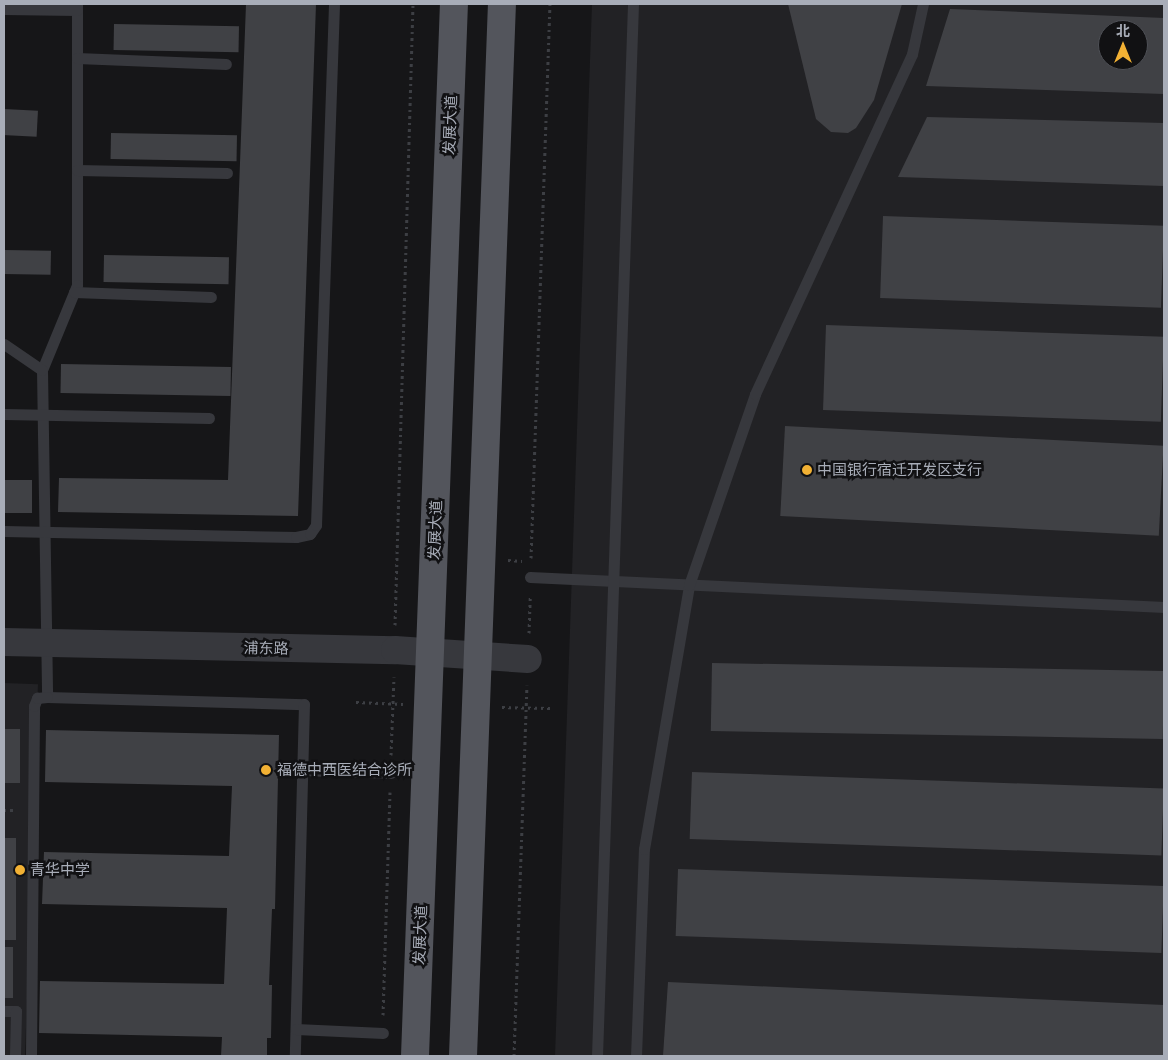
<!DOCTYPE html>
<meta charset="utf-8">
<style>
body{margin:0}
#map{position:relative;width:1168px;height:1060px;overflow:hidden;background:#161618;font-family:Barlow,"Noto Sans SC",sans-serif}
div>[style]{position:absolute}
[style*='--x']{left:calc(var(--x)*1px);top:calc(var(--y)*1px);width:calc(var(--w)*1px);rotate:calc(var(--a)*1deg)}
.built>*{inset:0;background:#222225;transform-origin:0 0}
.building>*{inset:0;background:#404145;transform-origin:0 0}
.path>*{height:3px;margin-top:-1.5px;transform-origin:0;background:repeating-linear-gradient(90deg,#3d3f44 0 2.5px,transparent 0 6.5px)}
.service>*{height:11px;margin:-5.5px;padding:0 5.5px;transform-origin:5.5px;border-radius:5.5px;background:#37383d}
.tertiary>*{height:28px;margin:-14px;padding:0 14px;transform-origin:14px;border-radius:14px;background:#37383d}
.primary>*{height:28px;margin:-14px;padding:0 14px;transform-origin:14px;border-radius:14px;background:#53555c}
.dots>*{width:14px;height:14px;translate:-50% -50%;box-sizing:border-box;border:2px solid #111113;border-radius:50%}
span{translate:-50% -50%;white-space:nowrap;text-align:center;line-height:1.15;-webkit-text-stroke:5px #111113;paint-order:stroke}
.street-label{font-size:15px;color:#a8adb8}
.poi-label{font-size:15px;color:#a8adb8}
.left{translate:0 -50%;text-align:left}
.frame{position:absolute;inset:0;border:5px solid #a8adb8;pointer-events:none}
.north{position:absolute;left:1098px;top:20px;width:50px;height:50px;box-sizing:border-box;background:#111113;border:1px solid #4d4f55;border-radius:50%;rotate:0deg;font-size:14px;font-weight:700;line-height:20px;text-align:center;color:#a8adb8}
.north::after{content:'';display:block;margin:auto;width:18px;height:22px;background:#f2b134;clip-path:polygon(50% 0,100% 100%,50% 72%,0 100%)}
</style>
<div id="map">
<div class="built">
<div style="clip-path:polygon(evenodd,592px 4px,1164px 4px,1164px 1056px,555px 1056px,592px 4px,1108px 30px,1138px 30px,1138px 60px,1108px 60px,1108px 30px)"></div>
<div style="left:4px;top:683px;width:34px;height:373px;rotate:2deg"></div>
</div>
<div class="building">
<div style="clip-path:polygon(246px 4px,316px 4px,298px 516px,58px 512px,59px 478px,228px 480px)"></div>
<div style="clip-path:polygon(788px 4px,902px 4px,874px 100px,856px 128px,848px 133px,831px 132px,816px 119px)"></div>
<div style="clip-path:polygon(evenodd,950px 9px,1164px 18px,1164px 94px,926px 86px,950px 9px,1108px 30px,1138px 30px,1138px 60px,1108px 60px,1108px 30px)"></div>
<div style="left:114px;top:24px;width:125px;height:26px;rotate:1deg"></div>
<div style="left:4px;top:109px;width:34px;height:26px;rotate:3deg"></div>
<div style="clip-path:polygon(927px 117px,1164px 123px,1164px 186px,898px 177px)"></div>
<div style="left:111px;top:133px;width:126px;height:26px;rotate:1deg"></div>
<div style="left:883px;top:216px;width:281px;height:82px;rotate:2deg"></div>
<div style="left:4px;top:250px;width:47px;height:24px;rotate:1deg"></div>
<div style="left:104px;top:255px;width:125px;height:27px;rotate:1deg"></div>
<div style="left:826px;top:325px;width:338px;height:85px;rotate:2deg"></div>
<div style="left:61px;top:364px;width:170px;height:29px;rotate:1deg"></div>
<div style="left:785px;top:426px;width:379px;height:90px;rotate:3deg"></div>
<div style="left:4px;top:480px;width:28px;height:33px"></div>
<div style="left:712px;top:663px;width:452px;height:68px;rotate:1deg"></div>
<div style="left:4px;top:729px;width:16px;height:54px"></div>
<div style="clip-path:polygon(46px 730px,279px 735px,275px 909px,272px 909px,269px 985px,272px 985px,271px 1038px,267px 1038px,267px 1056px,221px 1056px,222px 1037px,39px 1033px,40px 981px,224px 984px,227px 908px,42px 904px,44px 852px,229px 856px,232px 786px,45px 782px)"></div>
<div style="left:692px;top:772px;width:472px;height:67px;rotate:2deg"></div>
<div style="left:4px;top:838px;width:12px;height:102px"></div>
<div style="left:678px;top:869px;width:486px;height:67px;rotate:2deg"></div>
<div style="left:4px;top:947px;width:9px;height:51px"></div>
<div style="clip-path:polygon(668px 982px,1164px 1005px,1164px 1056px,663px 1056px)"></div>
</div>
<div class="path">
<div style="--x:531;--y:558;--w:554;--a:-88.04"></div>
<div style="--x:508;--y:560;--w:14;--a:4"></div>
<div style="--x:395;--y:625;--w:621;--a:-88.34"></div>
<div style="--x:529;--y:633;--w:38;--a:-88"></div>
<div style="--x:356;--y:702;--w:47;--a:2.4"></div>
<div style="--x:502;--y:707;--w:48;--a:1.2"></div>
<div style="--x:391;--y:755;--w:78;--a:-87.8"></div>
<div style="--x:4;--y:810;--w:12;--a:0"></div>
<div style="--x:383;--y:1015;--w:223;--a:-88.2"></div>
<div style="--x:514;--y:1056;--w:371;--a:-88"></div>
</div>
<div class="service">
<div style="--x:77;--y:4;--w:281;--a:90"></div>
<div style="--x:77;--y:285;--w:92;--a:112.4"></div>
<div style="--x:42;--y:370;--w:327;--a:89.1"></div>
<div style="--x:47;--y:697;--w:257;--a:1.6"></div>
<div style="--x:304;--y:704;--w:352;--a:91.5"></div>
<div style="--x:4;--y:9;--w:73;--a:0.8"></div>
<div style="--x:77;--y:58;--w:149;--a:2.3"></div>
<div style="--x:77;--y:170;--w:150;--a:1.1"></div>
<div style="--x:74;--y:292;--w:137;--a:2.1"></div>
<div style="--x:4;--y:344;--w:46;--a:34.4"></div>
<div style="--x:4;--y:414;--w:205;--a:1.1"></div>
<div style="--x:4;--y:531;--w:292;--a:1.2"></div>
<div style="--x:296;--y:537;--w:14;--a:-12"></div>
<div style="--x:310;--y:534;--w:11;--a:-56"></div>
<div style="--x:316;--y:525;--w:521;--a:-88.02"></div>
<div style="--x:530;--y:577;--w:635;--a:2.71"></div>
<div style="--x:302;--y:770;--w:89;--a:1.9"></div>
<div style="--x:4;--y:1011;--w:12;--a:0"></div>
<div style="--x:16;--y:1011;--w:45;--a:91.3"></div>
<div style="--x:296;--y:1029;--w:87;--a:2.6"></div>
<div style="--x:31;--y:1056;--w:350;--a:-89.5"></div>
<div style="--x:34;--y:706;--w:9;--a:-69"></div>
<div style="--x:37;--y:698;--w:10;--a:-6"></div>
<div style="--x:597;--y:1056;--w:1053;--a:-88.04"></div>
<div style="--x:636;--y:1056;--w:207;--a:-87.8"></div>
<div style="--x:644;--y:849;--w:268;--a:-80.3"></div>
<div style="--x:689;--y:585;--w:202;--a:-70.9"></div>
<div style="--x:755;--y:394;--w:374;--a:-65.2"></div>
<div style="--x:912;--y:54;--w:51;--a:-77.6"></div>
</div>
<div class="tertiary">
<div style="--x:4;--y:642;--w:391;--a:1.2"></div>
<div style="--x:395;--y:650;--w:133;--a:3.9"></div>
</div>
<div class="primary">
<div style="--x:415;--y:1056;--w:1053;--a:-87.88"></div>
<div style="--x:463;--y:1056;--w:1053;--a:-87.88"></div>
</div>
<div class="dots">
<div style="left:807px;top:470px;background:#f2b134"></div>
<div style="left:266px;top:770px;background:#f2b134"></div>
<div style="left:20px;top:870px;background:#f2b134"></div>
</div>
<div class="street-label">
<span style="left:450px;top:125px;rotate:-88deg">发展大道</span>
<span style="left:435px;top:530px;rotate:-88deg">发展大道</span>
<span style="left:266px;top:648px;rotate:1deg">浦东路</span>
<span style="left:420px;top:935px;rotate:-88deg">发展大道</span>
</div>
<div class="poi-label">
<span class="left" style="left:817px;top:470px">中国银行宿迁开发区支行</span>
<span class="left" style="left:277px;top:770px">福德中西医结合诊所</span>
<span class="left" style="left:30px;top:870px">青华中学</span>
</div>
<div class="frame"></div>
<div class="north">北</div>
</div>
